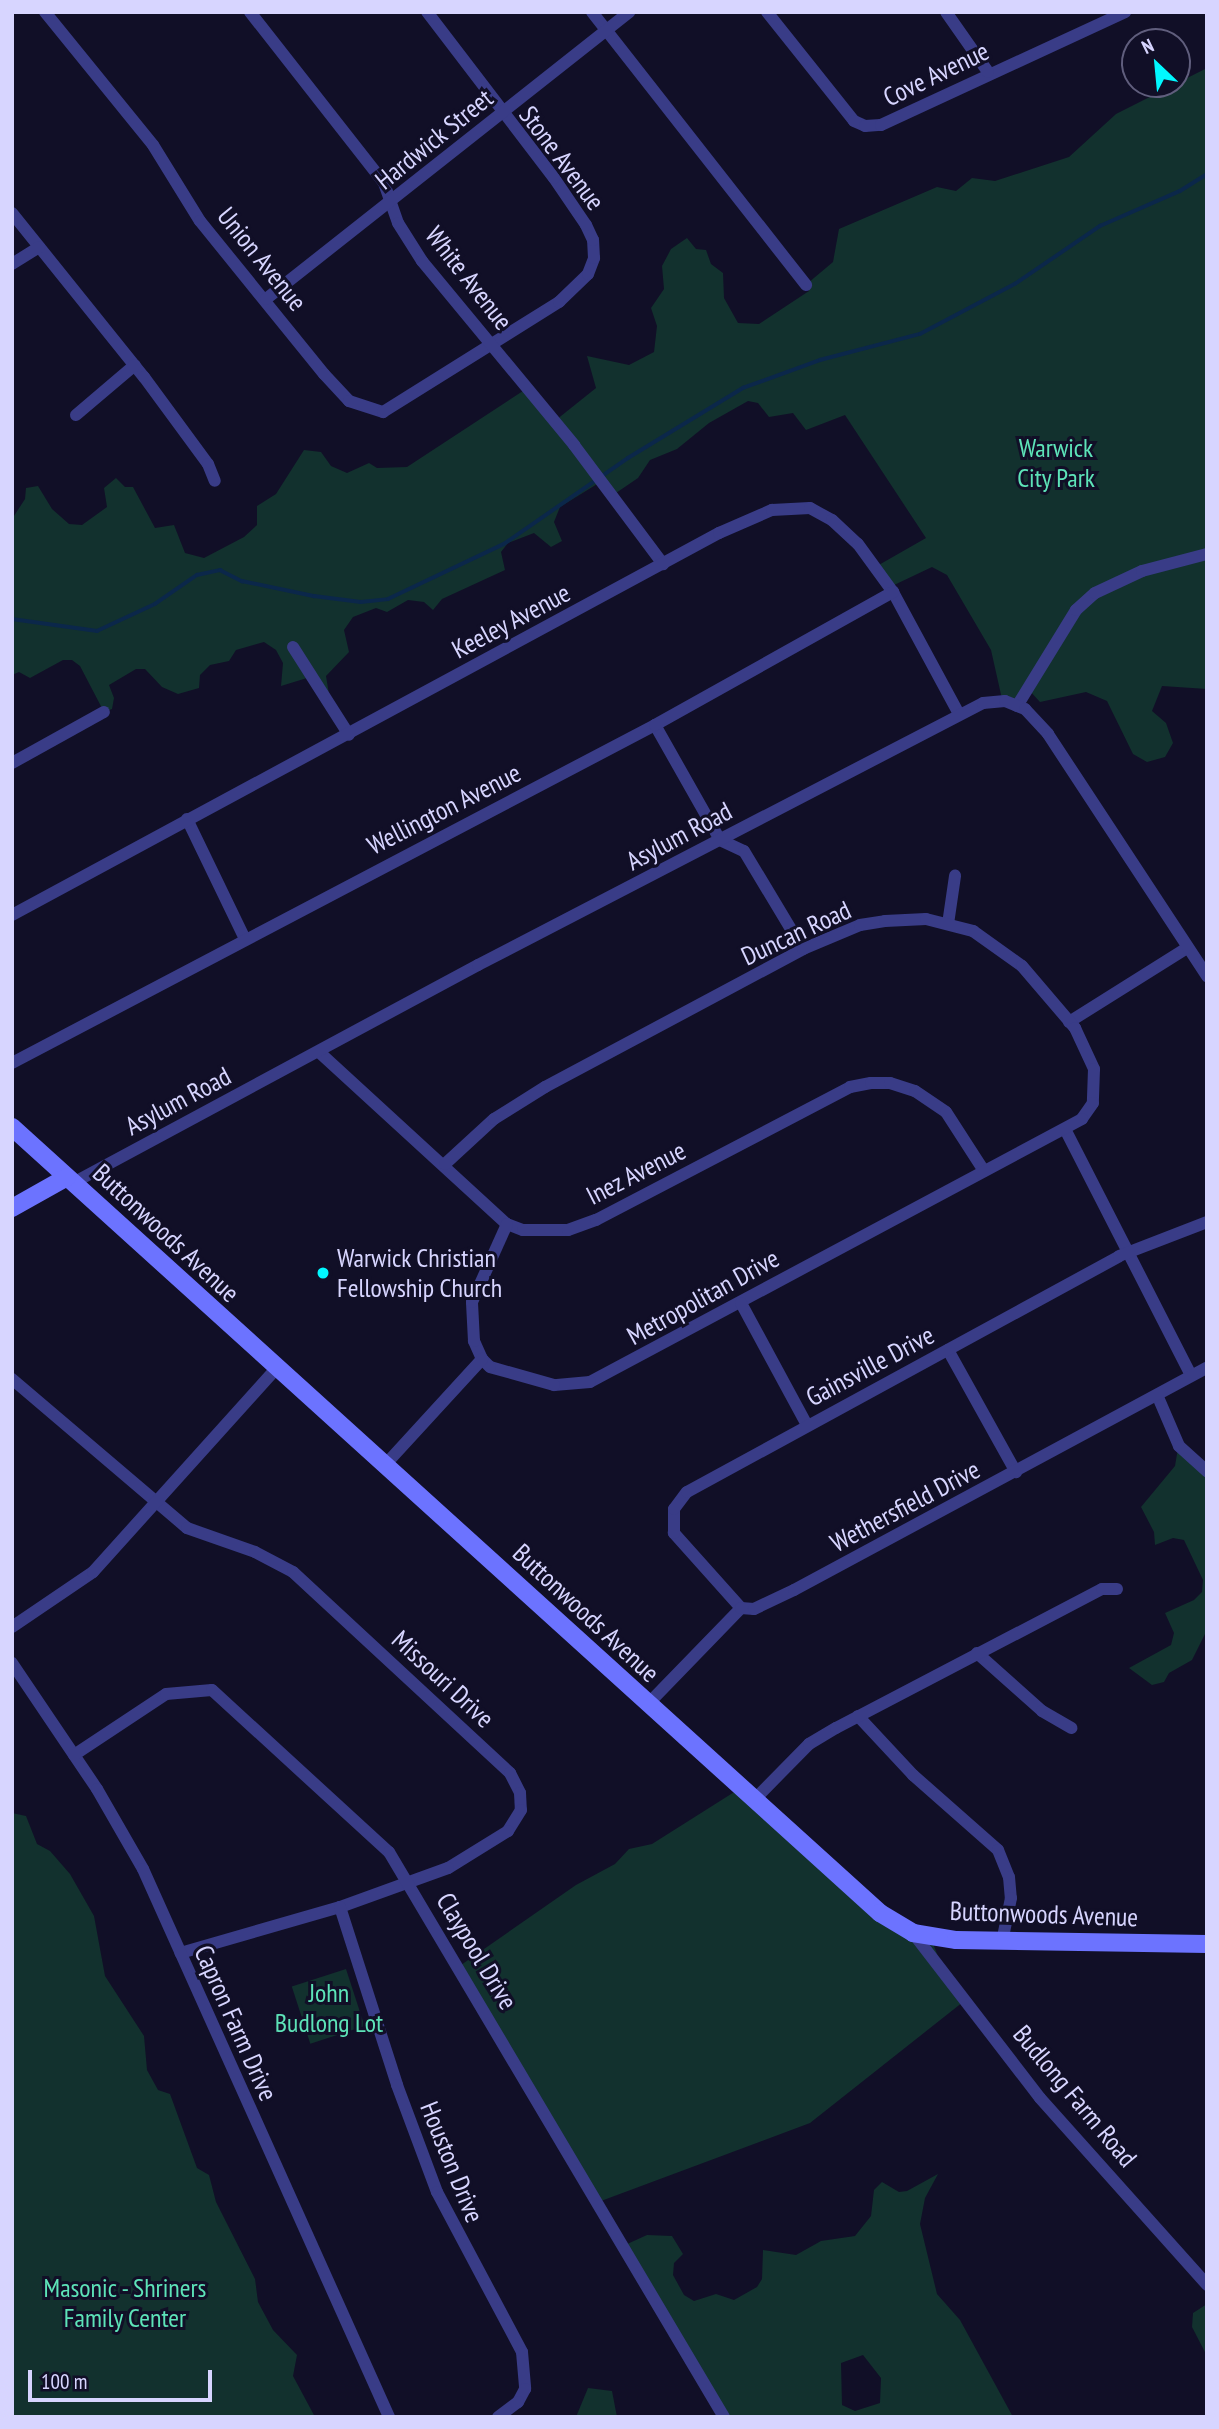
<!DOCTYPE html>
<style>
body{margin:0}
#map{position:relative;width:1219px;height:2429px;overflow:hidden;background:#110f27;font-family:"PT Sans Narrow",sans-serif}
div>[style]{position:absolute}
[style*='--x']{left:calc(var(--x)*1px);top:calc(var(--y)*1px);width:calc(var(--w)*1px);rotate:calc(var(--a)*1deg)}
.green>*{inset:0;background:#12312e;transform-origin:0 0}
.stream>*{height:3.5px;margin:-1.75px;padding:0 1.75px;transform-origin:1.75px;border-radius:1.75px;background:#0b274a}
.street>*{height:12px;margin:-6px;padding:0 6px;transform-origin:6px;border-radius:6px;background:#393c87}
.secondary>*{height:18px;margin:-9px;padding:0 9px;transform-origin:9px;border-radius:9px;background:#6c73ff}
.dots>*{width:19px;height:19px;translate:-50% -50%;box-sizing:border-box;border:4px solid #110f27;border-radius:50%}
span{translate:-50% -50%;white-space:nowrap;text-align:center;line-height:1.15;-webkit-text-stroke:6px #110f27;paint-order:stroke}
.street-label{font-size:26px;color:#d7d5ff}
.park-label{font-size:26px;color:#5de3b8}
.poi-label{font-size:26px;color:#d7d5ff}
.left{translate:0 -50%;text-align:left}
.frame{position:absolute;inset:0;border:14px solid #d7d5ff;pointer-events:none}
.north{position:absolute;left:1121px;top:28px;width:70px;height:70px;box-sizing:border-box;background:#110f27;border:2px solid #605e7d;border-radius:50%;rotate:334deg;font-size:19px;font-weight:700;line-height:28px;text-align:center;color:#d7d5ff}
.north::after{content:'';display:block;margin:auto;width:24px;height:32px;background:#01f8ff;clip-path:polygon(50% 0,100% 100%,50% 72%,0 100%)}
.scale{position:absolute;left:28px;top:2370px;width:184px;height:32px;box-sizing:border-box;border:4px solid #d7d5ff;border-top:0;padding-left:9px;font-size:21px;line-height:24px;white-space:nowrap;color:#d7d5ff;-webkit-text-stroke:5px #110f27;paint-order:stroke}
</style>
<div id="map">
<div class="green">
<div style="clip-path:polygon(1207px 68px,1207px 689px,1162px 686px,1152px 711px,1166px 723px,1173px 743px,1165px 757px,1147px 762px,1133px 754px,1107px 701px,1086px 692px,1040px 702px,1028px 689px,1018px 704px,1002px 699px,991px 650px,947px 575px,932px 567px,892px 586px,877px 566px,926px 538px,845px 415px,806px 430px,793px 413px,769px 417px,758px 403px,748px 401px,709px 423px,677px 449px,650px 460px,638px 478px,616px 493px,602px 481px,560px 507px,554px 522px,562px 541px,551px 547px,534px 533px,508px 543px,501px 552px,505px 570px,442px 599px,433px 610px,424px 602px,408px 600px,387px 612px,376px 608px,353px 617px,344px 630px,349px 652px,326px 676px,330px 700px,307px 678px,281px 686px,283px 663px,276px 650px,264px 642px,236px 650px,229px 661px,210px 665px,200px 675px,199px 688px,178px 694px,162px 687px,145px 669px,136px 669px,109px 685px,114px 698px,112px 709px,104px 712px,80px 666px,72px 660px,63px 660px,30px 678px,19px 672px,12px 675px,12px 519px,25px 499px,26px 488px,38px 486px,52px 509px,69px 524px,82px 525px,107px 507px,104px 488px,116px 478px,125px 487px,133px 487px,155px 528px,174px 525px,185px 553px,204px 558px,244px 537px,257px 525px,257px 506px,276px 494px,304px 450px,321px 452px,331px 466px,347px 473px,369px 463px,377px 468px,407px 467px,526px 389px,556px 420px,596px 388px,587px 356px,629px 365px,654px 352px,657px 326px,651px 308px,664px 289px,662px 266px,671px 249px,687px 238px,696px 249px,706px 250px,711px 264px,723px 273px,724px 298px,738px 323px,759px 324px,809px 291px,808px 283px,833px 262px,839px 229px,937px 187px,956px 191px,972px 178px,995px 181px,1069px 157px,1116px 114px)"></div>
<div style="clip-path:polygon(1178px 1448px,1207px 1471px,1207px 1630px,1192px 1660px,1169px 1673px,1164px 1682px,1152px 1685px,1129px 1668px,1171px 1645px,1174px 1633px,1165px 1613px,1194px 1600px,1202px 1592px,1203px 1580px,1184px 1540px,1173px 1538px,1155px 1545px,1154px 1532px,1141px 1507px,1175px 1466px)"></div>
<div style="clip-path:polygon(739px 1789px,880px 1912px,931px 1938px,945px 1975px,963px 2002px,810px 2123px,601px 2201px,461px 1965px,576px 1885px,615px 1864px,629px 1849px,652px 1844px)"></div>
<div style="clip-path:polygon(12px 1813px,26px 1816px,37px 1844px,50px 1851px,70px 1874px,94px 1916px,105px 1976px,144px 2036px,147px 2070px,158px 2090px,170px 2094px,197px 2168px,209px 2175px,216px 2202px,255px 2279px,258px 2302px,273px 2330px,297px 2355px,293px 2376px,315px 2417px,12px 2417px)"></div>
<div style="left:346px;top:1969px;width:60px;height:57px;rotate:72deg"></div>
<div style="clip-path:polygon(evenodd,938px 2174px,925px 2198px,920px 2224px,937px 2294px,960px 2320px,1013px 2417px,726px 2417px,625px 2245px,647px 2235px,672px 2236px,683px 2254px,674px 2263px,673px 2275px,684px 2295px,694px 2301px,716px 2294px,734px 2300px,757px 2287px,762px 2279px,763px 2250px,796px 2255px,821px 2241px,855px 2236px,871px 2216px,874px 2190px,882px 2182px,899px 2192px,907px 2191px,938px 2174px,863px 2355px,881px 2378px,880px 2403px,855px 2411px,842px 2405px,841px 2363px,863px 2355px)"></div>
<div style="clip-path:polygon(1207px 2304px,1207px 2356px,1192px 2327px,1193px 2313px)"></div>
<div style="clip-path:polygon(588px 2388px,612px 2391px,617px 2417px,576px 2417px)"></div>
</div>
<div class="stream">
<div style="--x:12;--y:619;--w:86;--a:8"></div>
<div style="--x:97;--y:631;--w:64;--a:-25"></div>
<div style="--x:155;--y:604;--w:51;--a:-34.6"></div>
<div style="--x:197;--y:575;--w:24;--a:-12"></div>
<div style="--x:220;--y:570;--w:25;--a:27"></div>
<div style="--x:242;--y:581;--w:74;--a:11.8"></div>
<div style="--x:314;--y:596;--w:47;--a:7.3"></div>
<div style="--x:361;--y:602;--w:27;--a:-6"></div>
<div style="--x:388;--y:599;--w:128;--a:-25.4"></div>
<div style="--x:504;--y:544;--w:151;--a:-34.7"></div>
<div style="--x:628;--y:458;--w:135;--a:-31.3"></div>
<div style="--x:743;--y:388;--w:82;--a:-20"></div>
<div style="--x:820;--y:360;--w:103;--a:-14.6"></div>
<div style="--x:920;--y:334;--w:107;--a:-27.8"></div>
<div style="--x:1015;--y:284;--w:103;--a:-34.3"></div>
<div style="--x:1100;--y:226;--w:87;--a:-23.6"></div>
<div style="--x:1180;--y:191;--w:32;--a:-32"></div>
</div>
<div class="street">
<div style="--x:45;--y:12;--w:171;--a:50.9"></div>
<div style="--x:153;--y:145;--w:89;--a:58.3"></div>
<div style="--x:200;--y:221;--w:197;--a:51"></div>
<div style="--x:324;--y:374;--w:37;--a:47"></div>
<div style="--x:349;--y:401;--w:36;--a:18"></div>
<div style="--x:383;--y:412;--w:208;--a:-32"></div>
<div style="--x:559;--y:302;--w:40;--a:-44"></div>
<div style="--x:588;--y:274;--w:17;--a:-69"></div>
<div style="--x:594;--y:258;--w:18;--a:-93"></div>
<div style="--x:593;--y:240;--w:17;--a:-115"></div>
<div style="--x:586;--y:225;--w:57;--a:-124.2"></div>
<div style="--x:554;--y:178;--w:209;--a:-127.4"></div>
<div style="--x:250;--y:12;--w:217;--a:51.9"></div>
<div style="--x:384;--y:183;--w:42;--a:70.7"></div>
<div style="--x:398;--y:223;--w:45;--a:57.7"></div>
<div style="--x:422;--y:261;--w:239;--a:50.4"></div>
<div style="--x:574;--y:445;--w:149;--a:53.2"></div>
<div style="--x:592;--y:12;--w:347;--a:51.9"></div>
<div style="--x:767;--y:12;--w:139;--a:51.4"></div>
<div style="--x:854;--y:121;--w:12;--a:24"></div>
<div style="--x:865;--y:126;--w:16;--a:-4"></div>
<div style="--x:881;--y:125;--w:269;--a:-24.8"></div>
<div style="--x:946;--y:12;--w:73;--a:55"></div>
<div style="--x:12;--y:213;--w:211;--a:51.2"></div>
<div style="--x:144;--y:377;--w:108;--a:53.7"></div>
<div style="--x:208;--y:464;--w:18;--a:68"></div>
<div style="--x:12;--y:264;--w:32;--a:-32"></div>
<div style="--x:266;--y:299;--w:463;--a:-38.3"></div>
<div style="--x:76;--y:415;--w:77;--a:-40.3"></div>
<div style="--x:293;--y:647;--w:104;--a:57.5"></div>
<div style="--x:1017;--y:706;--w:113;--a:-58.4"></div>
<div style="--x:1076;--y:610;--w:25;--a:-42"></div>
<div style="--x:1095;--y:593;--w:52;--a:-25.1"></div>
<div style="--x:1142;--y:571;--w:67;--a:-14.7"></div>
<div style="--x:655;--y:725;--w:132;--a:60.5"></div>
<div style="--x:720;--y:840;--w:26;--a:25"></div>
<div style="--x:744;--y:851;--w:114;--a:59"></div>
<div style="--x:12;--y:763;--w:105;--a:-29"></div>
<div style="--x:187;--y:819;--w:133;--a:64.2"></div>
<div style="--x:12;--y:915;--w:804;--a:-28.38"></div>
<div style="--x:719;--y:533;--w:58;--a:-23.5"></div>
<div style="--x:772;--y:510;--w:38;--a:-3"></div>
<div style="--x:810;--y:508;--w:25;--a:29"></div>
<div style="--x:832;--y:520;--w:35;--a:43"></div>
<div style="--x:858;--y:544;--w:59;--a:53.9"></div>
<div style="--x:893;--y:592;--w:139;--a:61.6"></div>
<div style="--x:948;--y:924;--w:49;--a:-81.7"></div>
<div style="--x:1069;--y:1022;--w:139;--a:-32.1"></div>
<div style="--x:319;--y:1052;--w:255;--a:42.5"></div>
<div style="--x:507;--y:1224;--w:17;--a:21"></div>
<div style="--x:523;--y:1230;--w:45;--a:0"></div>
<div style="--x:568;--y:1230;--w:30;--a:-20"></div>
<div style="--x:596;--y:1220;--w:287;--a:-27.6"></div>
<div style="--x:850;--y:1087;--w:21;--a:-11"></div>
<div style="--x:871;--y:1083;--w:19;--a:0"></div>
<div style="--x:890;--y:1083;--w:26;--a:18"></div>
<div style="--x:915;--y:1091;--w:37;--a:34"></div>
<div style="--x:946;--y:1112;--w:70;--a:57.2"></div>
<div style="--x:12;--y:1063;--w:726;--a:-27.73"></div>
<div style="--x:655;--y:725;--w:273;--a:-29.2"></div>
<div style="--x:1065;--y:1129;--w:276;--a:62.9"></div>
<div style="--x:445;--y:1164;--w:67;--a:-42.6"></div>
<div style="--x:494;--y:1119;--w:60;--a:-32.1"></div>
<div style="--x:545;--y:1087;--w:293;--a:-28.1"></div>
<div style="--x:803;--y:949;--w:62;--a:-22.8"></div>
<div style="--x:860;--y:925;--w:25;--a:-9"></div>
<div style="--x:885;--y:921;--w:41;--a:-2.8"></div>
<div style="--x:926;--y:919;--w:49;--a:14.3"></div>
<div style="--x:973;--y:931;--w:60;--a:35.5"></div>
<div style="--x:1022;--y:966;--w:82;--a:49.5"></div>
<div style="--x:1075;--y:1028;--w:45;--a:65.1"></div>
<div style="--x:1094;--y:1069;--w:34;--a:92"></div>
<div style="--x:1093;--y:1103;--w:19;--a:125"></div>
<div style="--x:1082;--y:1119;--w:558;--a:151.87"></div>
<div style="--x:590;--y:1382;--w:36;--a:175"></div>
<div style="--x:554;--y:1385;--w:66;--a:-164.3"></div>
<div style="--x:490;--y:1367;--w:11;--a:-135"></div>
<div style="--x:482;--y:1359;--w:20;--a:-114"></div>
<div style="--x:474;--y:1341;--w:39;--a:-93"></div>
<div style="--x:472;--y:1302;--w:85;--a:-65.8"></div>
<div style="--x:73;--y:1183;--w:460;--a:-28.3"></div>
<div style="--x:478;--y:965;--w:569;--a:-27.42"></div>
<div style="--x:983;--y:703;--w:22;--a:-5"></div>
<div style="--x:1005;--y:701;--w:22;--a:22"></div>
<div style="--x:1025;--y:709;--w:34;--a:47"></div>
<div style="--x:1048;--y:734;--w:290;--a:56.7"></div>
<div style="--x:741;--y:1303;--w:139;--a:61.6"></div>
<div style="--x:948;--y:1350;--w:140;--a:60.9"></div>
<div style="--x:12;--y:1379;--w:230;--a:40.4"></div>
<div style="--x:187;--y:1528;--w:72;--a:19.4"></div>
<div style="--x:255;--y:1552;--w:43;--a:27.8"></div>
<div style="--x:293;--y:1572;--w:296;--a:42.8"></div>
<div style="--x:510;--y:1773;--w:22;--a:63"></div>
<div style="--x:520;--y:1793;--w:17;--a:87"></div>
<div style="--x:521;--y:1810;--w:25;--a:122"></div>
<div style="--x:508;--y:1831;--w:70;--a:148.3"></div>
<div style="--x:448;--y:1868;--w:115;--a:160.1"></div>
<div style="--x:340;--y:1907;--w:166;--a:163.9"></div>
<div style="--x:1158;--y:1397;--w:53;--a:66.8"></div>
<div style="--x:1179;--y:1446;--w:38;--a:42"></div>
<div style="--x:385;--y:1465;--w:144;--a:-47.5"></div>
<div style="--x:741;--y:1608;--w:101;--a:-131.8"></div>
<div style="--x:674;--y:1533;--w:24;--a:-90"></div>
<div style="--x:674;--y:1509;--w:21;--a:-53"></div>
<div style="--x:687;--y:1492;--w:492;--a:-28.6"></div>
<div style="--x:1119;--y:1256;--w:94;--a:-21.1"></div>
<div style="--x:12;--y:1627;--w:98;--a:-34.2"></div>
<div style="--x:93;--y:1572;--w:275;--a:-48"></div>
<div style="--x:977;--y:1653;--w:87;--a:41.7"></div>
<div style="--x:1042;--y:1711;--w:34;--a:30"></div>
<div style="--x:12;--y:1663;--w:152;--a:56"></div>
<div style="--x:97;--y:1789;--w:92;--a:60.1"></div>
<div style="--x:143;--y:1869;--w:601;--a:65.82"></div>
<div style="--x:647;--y:1705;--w:135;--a:-45.9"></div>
<div style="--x:741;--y:1608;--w:13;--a:4"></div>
<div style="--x:754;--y:1609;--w:44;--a:-25.4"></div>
<div style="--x:794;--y:1590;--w:469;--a:-28.3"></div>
<div style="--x:858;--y:1716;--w:81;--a:47"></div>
<div style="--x:913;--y:1775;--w:113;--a:41.4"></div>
<div style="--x:998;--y:1850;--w:29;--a:68"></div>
<div style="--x:1009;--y:1877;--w:21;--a:85"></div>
<div style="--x:1011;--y:1898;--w:45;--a:101.6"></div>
<div style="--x:74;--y:1755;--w:110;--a:-33.5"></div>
<div style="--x:166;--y:1694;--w:46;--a:-5"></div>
<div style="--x:212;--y:1690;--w:240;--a:42.5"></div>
<div style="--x:389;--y:1852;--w:657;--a:59.34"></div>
<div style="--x:753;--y:1801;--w:80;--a:-45.5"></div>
<div style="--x:809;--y:1744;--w:31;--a:-31"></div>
<div style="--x:836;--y:1728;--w:300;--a:-27.6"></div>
<div style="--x:1102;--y:1589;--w:15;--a:0"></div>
<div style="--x:340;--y:1907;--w:187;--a:72.2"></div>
<div style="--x:397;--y:2085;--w:114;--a:69.5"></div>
<div style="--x:437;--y:2192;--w:181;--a:62"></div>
<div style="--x:522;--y:2352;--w:37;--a:85"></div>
<div style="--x:525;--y:2389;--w:15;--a:118"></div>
<div style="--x:518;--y:2402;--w:25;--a:143"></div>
<div style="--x:913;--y:1933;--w:208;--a:52.4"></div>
<div style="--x:1040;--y:2098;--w:251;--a:48.2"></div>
</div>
<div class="secondary">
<div style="--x:12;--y:1127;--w:1171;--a:42.16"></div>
<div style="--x:880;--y:1913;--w:39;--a:31"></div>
<div style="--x:913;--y:1933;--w:44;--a:9.2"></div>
<div style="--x:956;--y:1940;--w:251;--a:0.9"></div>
<div style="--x:12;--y:1208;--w:63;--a:-29.4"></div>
</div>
<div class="dots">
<div style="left:323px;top:1273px;background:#01f8ff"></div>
</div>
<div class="street-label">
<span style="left:936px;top:74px;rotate:-26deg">Cove Avenue</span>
<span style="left:434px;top:139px;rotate:-39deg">Hardwick Street</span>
<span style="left:562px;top:158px;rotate:53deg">Stone Avenue</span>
<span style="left:262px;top:259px;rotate:51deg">Union Avenue</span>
<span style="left:469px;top:278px;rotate:52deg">White Avenue</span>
<span style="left:511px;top:621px;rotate:-28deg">Keeley Avenue</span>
<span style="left:444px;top:809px;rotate:-27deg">Wellington Avenue</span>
<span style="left:679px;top:836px;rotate:-28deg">Asylum Road</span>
<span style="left:796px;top:933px;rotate:-25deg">Duncan Road</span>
<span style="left:178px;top:1101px;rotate:-28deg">Asylum Road</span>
<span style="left:636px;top:1173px;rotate:-27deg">Inez Avenue</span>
<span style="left:166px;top:1233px;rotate:43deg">Buttonwoods Avenue</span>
<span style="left:703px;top:1297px;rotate:-29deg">Metropolitan Drive</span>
<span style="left:870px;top:1366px;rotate:-28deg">Gainsville Drive</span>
<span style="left:905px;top:1506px;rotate:-28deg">Wethersfield Drive</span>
<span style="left:586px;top:1613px;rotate:43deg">Buttonwoods Avenue</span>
<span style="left:443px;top:1679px;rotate:43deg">Missouri Drive</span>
<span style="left:1044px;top:1914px;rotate:2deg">Buttonwoods Avenue</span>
<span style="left:477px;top:1951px;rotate:59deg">Claypool Drive</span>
<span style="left:236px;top:2023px;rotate:66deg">Capron Farm Drive</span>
<span style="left:1075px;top:2096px;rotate:50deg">Budlong Farm Road</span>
<span style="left:452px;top:2162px;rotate:68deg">Houston Drive</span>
</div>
<div class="park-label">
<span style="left:1056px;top:463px">Warwick<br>City Park</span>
<span style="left:329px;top:2008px">John<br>Budlong Lot</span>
<span style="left:125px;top:2303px">Masonic - Shriners<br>Family Center</span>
</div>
<div class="poi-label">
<span class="left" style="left:337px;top:1273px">Warwick Christian<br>Fellowship Church</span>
</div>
<div class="frame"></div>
<div class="north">N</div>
<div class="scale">100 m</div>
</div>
